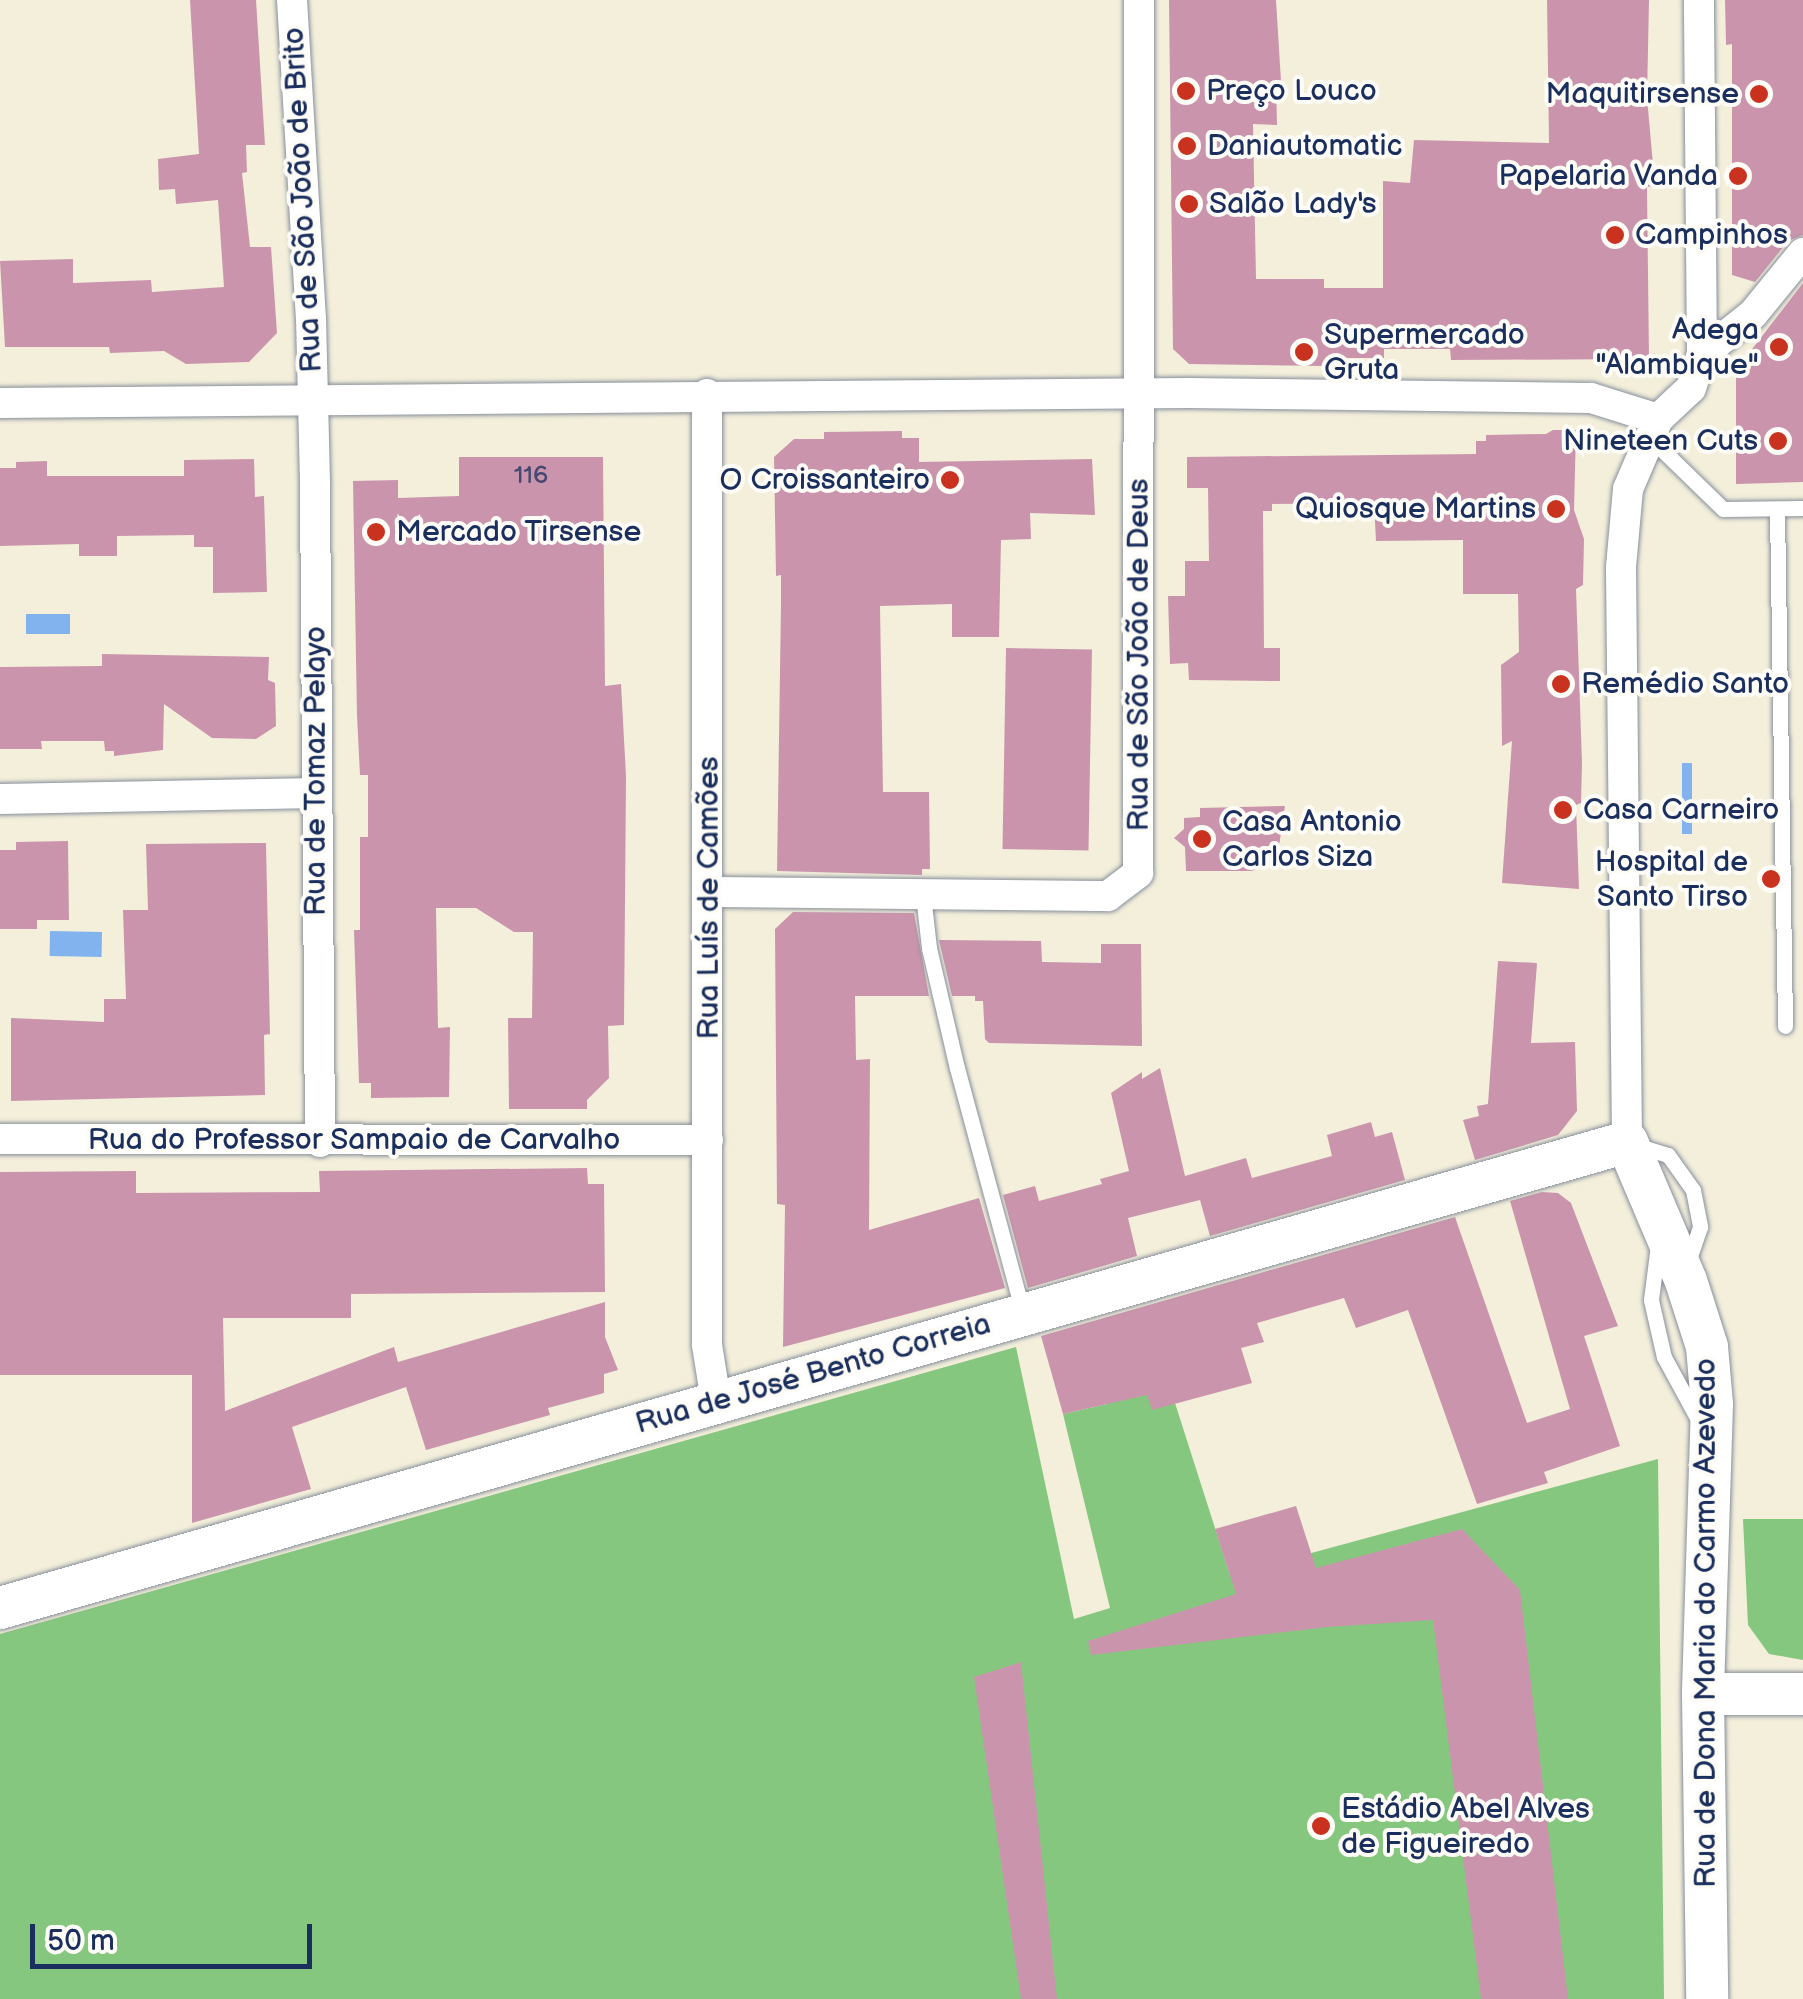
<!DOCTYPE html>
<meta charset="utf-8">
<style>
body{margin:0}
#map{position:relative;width:1803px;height:1999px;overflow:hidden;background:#f3efdb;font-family:"Balsamiq Sans",sans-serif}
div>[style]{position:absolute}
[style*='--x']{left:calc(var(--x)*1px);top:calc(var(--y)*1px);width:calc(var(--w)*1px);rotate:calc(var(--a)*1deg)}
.green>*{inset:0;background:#86c77f}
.water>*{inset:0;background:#82b3ee;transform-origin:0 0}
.building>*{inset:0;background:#ca95ac;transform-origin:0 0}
.roads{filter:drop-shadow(0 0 2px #878f9c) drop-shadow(0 0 2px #878f9c)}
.lane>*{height:15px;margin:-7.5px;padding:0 7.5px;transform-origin:7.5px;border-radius:7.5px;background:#fff}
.street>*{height:30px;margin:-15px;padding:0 15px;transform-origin:15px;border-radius:15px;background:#fff}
.secondary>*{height:42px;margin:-21px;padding:0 21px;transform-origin:21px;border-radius:21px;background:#fff}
.dots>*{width:28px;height:28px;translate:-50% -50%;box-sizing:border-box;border:5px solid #fdfcf7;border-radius:50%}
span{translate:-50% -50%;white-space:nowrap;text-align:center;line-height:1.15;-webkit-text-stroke:8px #fdfcf7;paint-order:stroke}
.number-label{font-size:25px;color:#474872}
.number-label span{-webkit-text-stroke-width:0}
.poi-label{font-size:30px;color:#1b2f5e}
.left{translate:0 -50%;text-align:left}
.right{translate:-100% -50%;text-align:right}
.street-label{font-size:30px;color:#1b2f5e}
.scale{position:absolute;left:30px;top:1924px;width:282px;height:45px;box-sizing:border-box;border:5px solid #1b2f5e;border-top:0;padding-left:12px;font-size:30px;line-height:35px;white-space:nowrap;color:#1b2f5e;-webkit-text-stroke:8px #fdfcf7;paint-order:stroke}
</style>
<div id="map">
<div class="green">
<div style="clip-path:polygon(1016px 1347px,1074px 1619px,1110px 1608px,1063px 1414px,1107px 1404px,1096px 1368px,1175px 1403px,1230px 1575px,1658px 1459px,1664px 1999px,0 1999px,0 1634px)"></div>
<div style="clip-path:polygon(1743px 1519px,1803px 1519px,1803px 1660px,1769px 1654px,1748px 1625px)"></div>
</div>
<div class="water">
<div style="left:26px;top:614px;width:44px;height:20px"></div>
<div style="left:1682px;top:763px;width:10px;height:71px"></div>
<div style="left:50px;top:931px;width:52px;height:25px;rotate:1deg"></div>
</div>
<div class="building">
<div style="clip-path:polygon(190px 0,256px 0,265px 145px,246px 145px,247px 172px,242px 173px,250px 247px,271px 247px,277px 333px,249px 362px,186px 364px,164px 351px,110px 353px,109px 347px,5px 347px,0 261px,73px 259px,73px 283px,151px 280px,152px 292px,224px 287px,218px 200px,176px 204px,175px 189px,159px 190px,158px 159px,199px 154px)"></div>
<div style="clip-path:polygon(1169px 0,1276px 0,1281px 81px,1276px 81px,1277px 125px,1253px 124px,1256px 279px,1324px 279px,1324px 288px,1383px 288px,1383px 181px,1410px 183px,1414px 140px,1549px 143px,1547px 0,1649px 0,1647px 98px,1655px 186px,1647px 187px,1649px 359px,1451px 360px,1450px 349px,1384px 349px,1384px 358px,1325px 358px,1325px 366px,1189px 364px,1173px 349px)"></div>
<div style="clip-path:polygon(1725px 0,1803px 0,1803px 235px,1788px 241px,1755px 282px,1732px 275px,1732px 44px,1726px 45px)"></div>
<div style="clip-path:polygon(1803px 283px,1803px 482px,1736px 484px,1736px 370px)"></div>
<div style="clip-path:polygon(1553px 430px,1576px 430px,1574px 510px,1584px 539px,1583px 585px,1576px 589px,1582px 763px,1581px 803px,1576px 805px,1579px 889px,1502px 883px,1512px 741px,1502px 746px,1501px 665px,1519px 652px,1518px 594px,1463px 594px,1463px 540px,1376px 541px,1374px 503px,1272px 504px,1272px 511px,1263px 511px,1264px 648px,1280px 648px,1280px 681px,1189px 680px,1188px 663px,1170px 664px,1168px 596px,1185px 596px,1185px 561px,1209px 561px,1208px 488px,1187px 488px,1187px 457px,1476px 454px,1476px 441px,1486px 441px,1486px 435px,1546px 434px)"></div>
<div style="clip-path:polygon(902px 431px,902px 438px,919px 438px,919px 462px,1092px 459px,1095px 515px,1030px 513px,1031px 539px,1001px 540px,999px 637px,952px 637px,952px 604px,880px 606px,883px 792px,929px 792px,930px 869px,922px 869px,922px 875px,777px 871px,781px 605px,781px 575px,776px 576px,774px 457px,794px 439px,824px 439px,824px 432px)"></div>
<div style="clip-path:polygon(459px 457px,603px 457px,605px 686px,621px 684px,626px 776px,624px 1025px,608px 1026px,609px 1078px,587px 1100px,587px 1109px,509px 1109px,508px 1018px,532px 1018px,533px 932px,514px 932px,476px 908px,436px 908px,438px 1028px,450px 1027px,449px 1097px,371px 1098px,371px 1083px,359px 1083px,354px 930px,360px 930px,360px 837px,368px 837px,368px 775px,360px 775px,357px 716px,353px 481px,398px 480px,398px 498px,459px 496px)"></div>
<div style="clip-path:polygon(254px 459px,255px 497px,264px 496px,267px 592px,213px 593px,213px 547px,194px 547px,194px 535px,117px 536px,117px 556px,79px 556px,79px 544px,0 546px,0 468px,16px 468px,16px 462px,47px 461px,47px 476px,184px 476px,184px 460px)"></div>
<div style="left:1006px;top:648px;width:86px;height:201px;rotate:1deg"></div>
<div style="clip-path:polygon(102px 654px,269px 657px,268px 680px,275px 683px,276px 726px,256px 739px,212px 738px,164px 704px,163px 750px,114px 756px,114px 751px,105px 751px,104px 741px,41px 741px,42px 749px,0 749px,0 667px,102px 666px)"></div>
<div style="clip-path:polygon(1285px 806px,1278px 853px,1267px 867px,1251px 871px,1186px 871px,1185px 847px,1174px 838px,1184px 829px,1184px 818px,1200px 817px,1200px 808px)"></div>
<div style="clip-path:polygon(68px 841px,69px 920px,37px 920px,37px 929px,0 929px,0 850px,16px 850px,16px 842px)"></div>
<div style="clip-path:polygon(266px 843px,270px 1034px,264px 1035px,265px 1095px,11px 1101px,11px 1018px,104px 1022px,104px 999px,126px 999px,123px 910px,148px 910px,146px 844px)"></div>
<div style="clip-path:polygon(793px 912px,914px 913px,929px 996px,855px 996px,856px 1060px,870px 1059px,869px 1230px,979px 1198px,1005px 1288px,783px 1347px,785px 1205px,777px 1204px,775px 929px)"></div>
<div style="clip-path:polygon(939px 940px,1041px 941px,1042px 962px,1101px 963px,1101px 944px,1141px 944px,1142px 1046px,989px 1043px,985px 1039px,983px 1001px,975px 1001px,975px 996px,952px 996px)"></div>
<div style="clip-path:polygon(1498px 961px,1537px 963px,1531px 1043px,1575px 1042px,1577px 1111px,1558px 1135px,1475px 1160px,1463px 1120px,1479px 1116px,1477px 1106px,1488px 1104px)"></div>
<div style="clip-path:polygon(1160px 1068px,1185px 1176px,1246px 1158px,1252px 1178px,1332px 1156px,1327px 1135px,1371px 1122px,1375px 1137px,1392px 1132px,1405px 1180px,1210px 1236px,1200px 1200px,1128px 1218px,1137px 1256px,1028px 1288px,1003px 1195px,1035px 1186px,1039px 1201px,1102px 1184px,1100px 1179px,1129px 1171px,1111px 1093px,1142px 1072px,1142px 1079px)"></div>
<div style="clip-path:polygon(587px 1168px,588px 1184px,604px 1184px,605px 1292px,351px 1294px,351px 1318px,223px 1318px,225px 1411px,394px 1347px,398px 1362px,605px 1302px,605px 1337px,618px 1370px,604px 1374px,604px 1393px,548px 1408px,550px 1415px,426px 1450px,406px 1387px,292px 1427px,311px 1489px,192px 1523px,192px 1375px,0 1375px,0 1172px,136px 1171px,136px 1193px,320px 1192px,319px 1171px)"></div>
<div style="clip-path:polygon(1542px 1192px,1558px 1193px,1571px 1203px,1618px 1326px,1584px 1336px,1620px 1446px,1544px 1472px,1548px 1483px,1477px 1504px,1408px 1310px,1356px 1328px,1344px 1298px,1257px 1323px,1264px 1342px,1241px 1348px,1252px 1383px,1152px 1410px,1147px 1395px,1063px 1414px,1041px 1336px,1455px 1217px,1527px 1423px,1570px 1409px,1510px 1201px)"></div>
<div style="clip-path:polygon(1296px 1506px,1316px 1568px,1462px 1529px,1520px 1590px,1568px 1999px,1481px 1999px,1433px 1620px,1327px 1627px,1091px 1655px,1088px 1641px,1236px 1594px,1215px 1529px)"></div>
<div style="clip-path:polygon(1021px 1662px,1057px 1999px,1021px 1999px,974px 1677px)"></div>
</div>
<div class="roads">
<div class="lane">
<div style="--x:1650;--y:438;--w:102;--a:44.2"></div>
<div style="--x:1723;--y:509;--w:80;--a:-0.7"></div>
<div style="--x:1777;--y:509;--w:517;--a:89.11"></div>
<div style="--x:923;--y:895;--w:53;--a:83.5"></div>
<div style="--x:929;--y:948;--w:123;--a:76.9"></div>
<div style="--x:957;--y:1068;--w:254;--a:74.9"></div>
<div style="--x:1635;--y:1145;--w:34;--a:17"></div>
<div style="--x:1668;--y:1155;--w:43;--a:54.5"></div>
<div style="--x:1693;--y:1190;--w:38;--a:79"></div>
<div style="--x:1700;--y:1227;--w:37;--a:109"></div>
<div style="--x:1658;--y:1245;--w:55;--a:97.3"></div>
<div style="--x:1651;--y:1300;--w:58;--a:77.2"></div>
<div style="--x:1664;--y:1357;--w:77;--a:61.4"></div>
</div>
<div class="street">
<div style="--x:292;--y:0;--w:319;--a:86.6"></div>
<div style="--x:311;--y:318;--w:168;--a:88.6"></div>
<div style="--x:315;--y:486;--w:656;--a:89.56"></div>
<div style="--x:1702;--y:355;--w:65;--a:-38.8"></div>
<div style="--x:1753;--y:314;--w:79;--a:-50.7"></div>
<div style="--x:707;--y:394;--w:951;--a:90"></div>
<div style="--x:707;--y:1345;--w:57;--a:80.9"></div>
<div style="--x:0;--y:403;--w:1188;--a:-0.48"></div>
<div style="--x:1188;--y:393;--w:403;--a:0.7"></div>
<div style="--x:1591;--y:398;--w:70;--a:17.4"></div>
<div style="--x:0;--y:799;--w:315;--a:-1.1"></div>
<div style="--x:710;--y:892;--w:398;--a:0.6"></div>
<div style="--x:1108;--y:896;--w:38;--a:-37"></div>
<div style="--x:1138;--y:873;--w:873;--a:-89.93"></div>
<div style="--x:0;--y:1139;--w:708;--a:0.08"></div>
<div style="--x:1627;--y:1142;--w:575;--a:-90.6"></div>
<div style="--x:1621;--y:567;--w:78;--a:-84.9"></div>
<div style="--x:1628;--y:489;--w:76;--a:-66.8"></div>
<div style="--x:1658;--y:419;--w:45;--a:-43.2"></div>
<div style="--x:1691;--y:388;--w:35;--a:-72"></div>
<div style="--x:1702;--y:355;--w:355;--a:-90.5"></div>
</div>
<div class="secondary">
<div style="--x:0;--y:1608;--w:1692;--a:-15.98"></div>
<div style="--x:1627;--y:1142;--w:151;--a:67"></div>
<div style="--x:1686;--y:1281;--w:69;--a:72.3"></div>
<div style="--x:1707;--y:1347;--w:57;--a:85"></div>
<div style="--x:1712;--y:1404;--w:290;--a:91.8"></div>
<div style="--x:1703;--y:1694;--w:305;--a:89.2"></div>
<div style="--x:1703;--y:1694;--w:100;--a:0"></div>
</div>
</div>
<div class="dots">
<div style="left:1186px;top:91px;background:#c8321e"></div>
<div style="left:1759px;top:94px;background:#c8321e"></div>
<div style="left:1187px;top:146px;background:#c8321e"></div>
<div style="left:1738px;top:176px;background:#c8321e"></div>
<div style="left:1189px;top:204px;background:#c8321e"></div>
<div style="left:1615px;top:235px;background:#c8321e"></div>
<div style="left:1779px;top:347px;background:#c8321e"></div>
<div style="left:1304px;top:352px;background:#c8321e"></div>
<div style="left:1778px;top:441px;background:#c8321e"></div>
<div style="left:950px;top:480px;background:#c8321e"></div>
<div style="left:1556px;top:509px;background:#c8321e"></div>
<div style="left:376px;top:532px;background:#c8321e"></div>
<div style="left:1561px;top:684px;background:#c8321e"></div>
<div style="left:1563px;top:810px;background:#c8321e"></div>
<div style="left:1202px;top:839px;background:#c8321e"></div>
<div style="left:1771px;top:879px;background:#c8321e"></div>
<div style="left:1321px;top:1826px;background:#c8321e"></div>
</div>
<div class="number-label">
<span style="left:531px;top:476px">116</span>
</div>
<div class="poi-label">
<span class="left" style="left:1206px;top:91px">Preço Louco</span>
<span class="right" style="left:1739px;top:94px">Maquitirsense</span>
<span class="left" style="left:1207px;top:146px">Daniautomatic</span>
<span class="right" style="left:1718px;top:176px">Papelaria Vanda</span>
<span class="left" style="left:1209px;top:204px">Salão Lady's</span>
<span class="left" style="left:1635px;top:235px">Campinhos</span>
<span class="right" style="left:1759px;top:347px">Adega<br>"Alambique"</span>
<span class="left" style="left:1324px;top:352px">Supermercado<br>Gruta</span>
<span class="right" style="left:1758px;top:441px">Nineteen Cuts</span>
<span class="right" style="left:930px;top:480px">O Croissanteiro</span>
<span class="right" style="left:1536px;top:509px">Quiosque Martins</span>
<span class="left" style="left:396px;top:532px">Mercado Tirsense</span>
<span class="left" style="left:1581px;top:684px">Remédio Santo</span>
<span class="left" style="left:1583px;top:810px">Casa Carneiro</span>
<span class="left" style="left:1222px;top:839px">Casa Antonio<br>Carlos Siza</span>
<span class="right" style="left:1748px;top:879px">Hospital de<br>Santo Tirso</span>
<span class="left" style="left:1341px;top:1826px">Estádio Abel Alves<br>de Figueiredo</span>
</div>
<div class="street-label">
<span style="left:303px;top:200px;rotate:-93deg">Rua de São João de Brito</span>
<span style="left:1139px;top:655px;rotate:-90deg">Rua de São João de Deus</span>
<span style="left:316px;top:771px;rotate:-90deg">Rua de Tomaz Pelayo</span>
<span style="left:709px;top:898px;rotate:-90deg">Rua Luís de Camões</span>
<span style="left:354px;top:1140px">Rua do Professor Sampaio de Carvalho</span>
<span style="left:813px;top:1374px;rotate:-16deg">Rua de José Bento Correia</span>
<span style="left:1706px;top:1623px;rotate:-90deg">Rua de Dona Maria do Carmo Azevedo</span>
</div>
<div class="scale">50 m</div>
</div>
